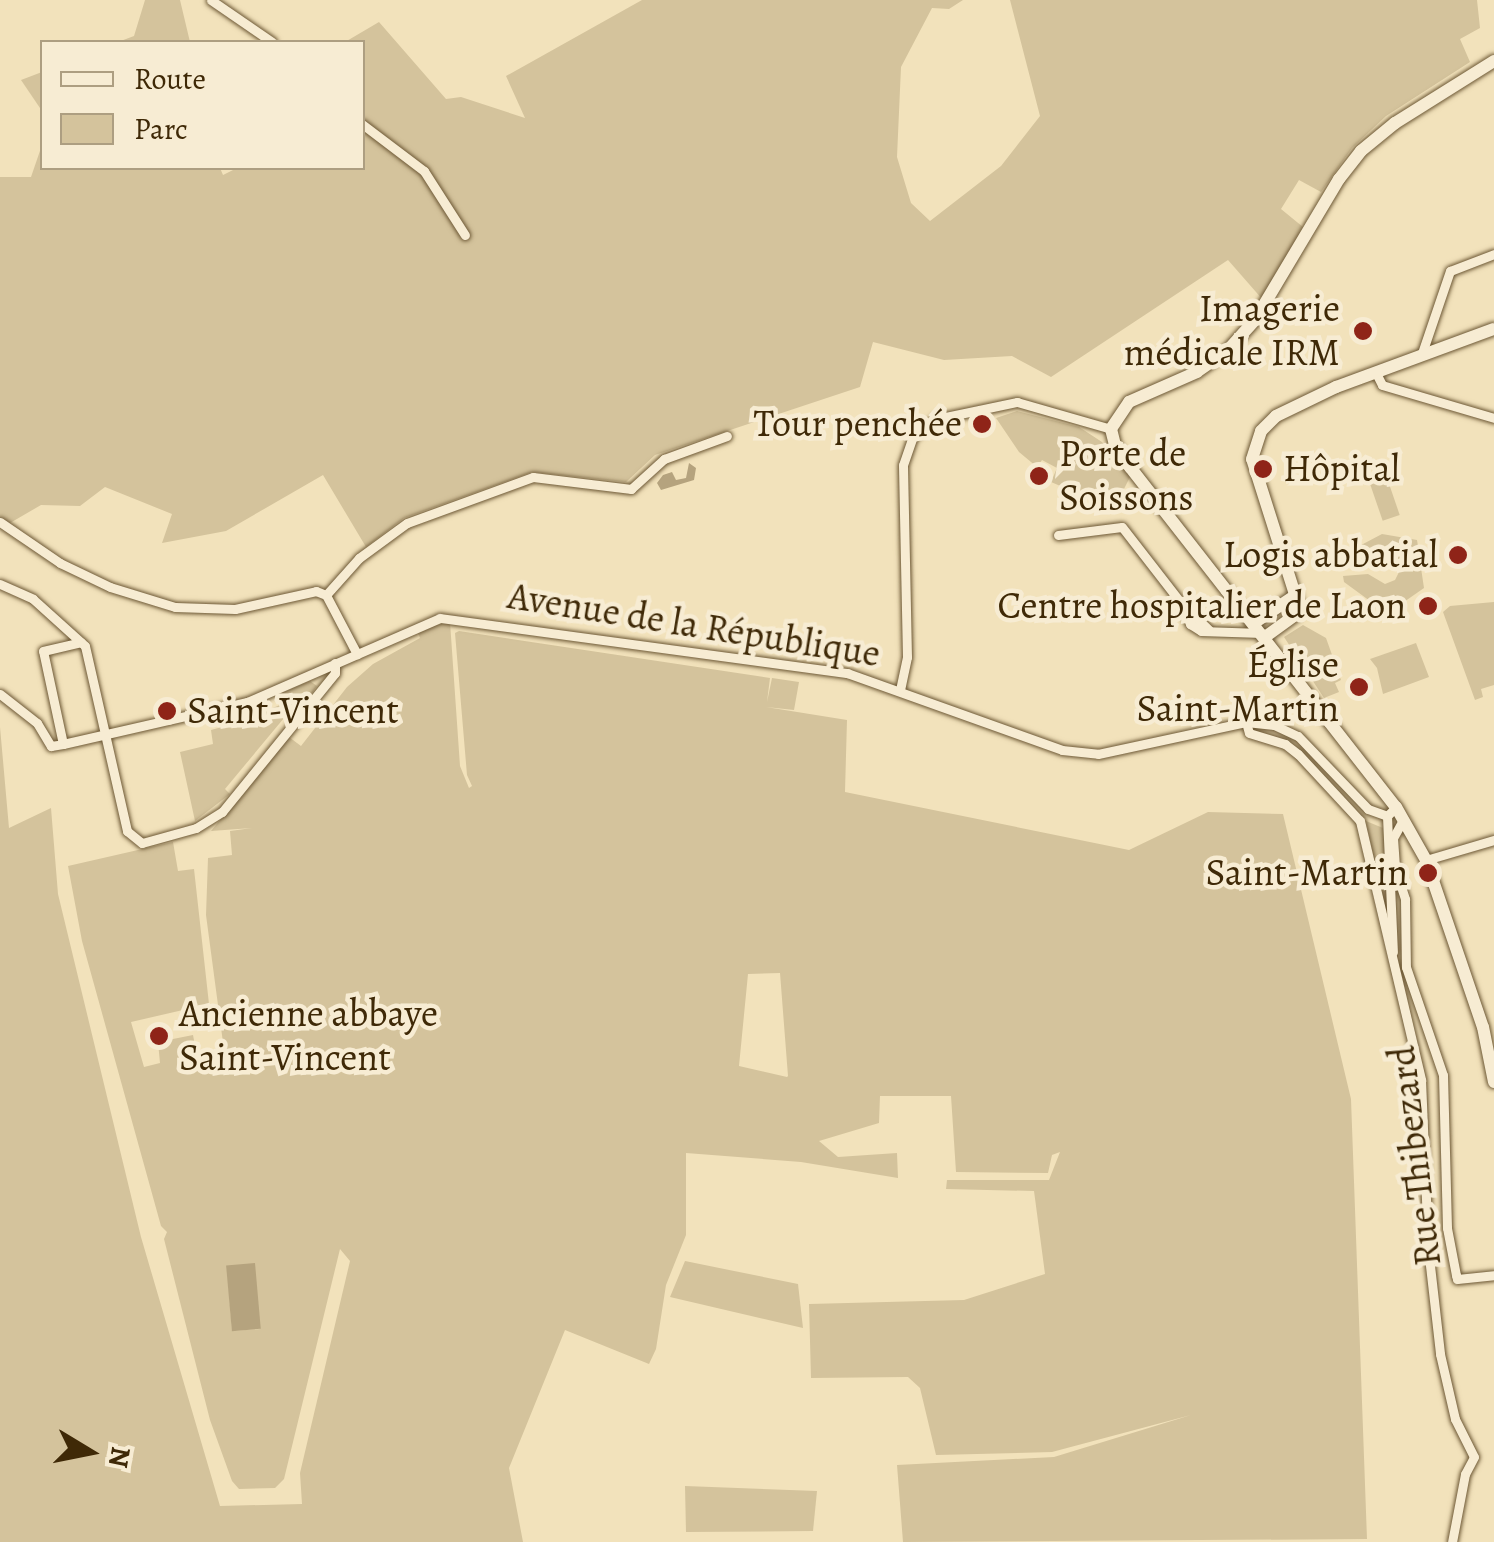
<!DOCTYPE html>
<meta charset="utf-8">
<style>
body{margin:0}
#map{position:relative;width:1494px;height:1542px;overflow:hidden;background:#f2e2bb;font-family:Alegreya,serif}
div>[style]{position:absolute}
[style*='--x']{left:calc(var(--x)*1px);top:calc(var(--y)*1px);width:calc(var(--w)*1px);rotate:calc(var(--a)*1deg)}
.green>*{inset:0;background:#d4c39c;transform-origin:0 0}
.water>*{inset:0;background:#b5a37e;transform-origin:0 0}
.roads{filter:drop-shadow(0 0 2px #6c5734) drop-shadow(0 0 2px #6c5734)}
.street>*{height:9px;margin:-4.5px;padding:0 4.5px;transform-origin:4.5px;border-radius:4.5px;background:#f7ecd3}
.secondary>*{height:12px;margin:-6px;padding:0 6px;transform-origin:6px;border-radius:6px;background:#f7ecd3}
.dots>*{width:28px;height:28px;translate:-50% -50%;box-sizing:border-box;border:5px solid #f7ecd3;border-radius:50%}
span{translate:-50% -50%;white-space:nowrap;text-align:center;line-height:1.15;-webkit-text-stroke:9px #f7ecd3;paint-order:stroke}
.poi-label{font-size:38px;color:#3f2907}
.right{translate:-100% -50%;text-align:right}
.left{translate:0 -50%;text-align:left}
.street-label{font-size:38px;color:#3f2907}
.legend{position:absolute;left:40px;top:40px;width:325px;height:130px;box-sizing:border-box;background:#f7ecd3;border:2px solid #ad9e81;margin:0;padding:12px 18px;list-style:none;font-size:30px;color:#3f2907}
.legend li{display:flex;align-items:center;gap:20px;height:50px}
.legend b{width:50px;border:2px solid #ad9e81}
.north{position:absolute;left:40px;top:1402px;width:100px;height:100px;-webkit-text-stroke:8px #f7ecd3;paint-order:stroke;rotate:100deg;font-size:28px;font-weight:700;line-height:40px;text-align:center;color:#3f2907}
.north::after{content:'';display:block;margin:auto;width:35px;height:45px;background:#3f2907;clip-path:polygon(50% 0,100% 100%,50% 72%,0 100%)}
</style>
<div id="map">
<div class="green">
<div style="clip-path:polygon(145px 0,180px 0,190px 42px,118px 42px,134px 36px)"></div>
<div style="clip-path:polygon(642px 0,963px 0,949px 9px,932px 8px,901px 67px,897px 157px,911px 203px,930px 221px,1001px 166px,1040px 116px,1010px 0,1477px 0,1480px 28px,1460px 39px,1470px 62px,1386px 116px,1352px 148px,1321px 192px,1299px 180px,1281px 209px,1303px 227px,1263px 300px,1228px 260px,1051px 377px,1012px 356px,944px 360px,873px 342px,860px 387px,655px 455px,626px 482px,532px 472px,404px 518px,366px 547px,323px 475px,226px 531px,162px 543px,172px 514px,105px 487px,80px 506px,41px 505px,10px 523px,0 519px,0 177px,31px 177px,42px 145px,42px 168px,220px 168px,223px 175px,237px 168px,362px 168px,362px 42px,345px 42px,379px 22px,446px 99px,461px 97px,525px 118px,506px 76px)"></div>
<div style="clip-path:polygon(42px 72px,42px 111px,21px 80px)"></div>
<div style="clip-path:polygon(1017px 411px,1079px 427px,1102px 442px,1130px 477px,1116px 505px,1110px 507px,1051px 482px,1057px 468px,1042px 460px,1037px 467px,1019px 452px,996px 418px)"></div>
<div style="left:1387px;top:478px;width:39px;height:18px;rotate:71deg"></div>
<div style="clip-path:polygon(1382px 534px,1417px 540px,1420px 559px,1399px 561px,1382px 551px,1367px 564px,1343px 567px,1346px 553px)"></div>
<div style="clip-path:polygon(1421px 568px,1424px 588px,1401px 604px,1370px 601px,1344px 582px,1343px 576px,1368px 574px,1385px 584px,1395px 580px,1400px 570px)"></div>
<div style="clip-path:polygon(1494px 602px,1494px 685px,1481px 689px,1483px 697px,1475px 700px,1443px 612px,1450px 606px)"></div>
<div style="clip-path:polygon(evenodd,450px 622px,460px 766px,469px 788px,472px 786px,467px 775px,455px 633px,459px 631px,770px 678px,767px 702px,772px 678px,799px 682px,794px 710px,766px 707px,847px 720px,845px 792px,1129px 850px,1208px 812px,1283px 814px,1351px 1099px,1367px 1539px,903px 1542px,897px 1465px,1054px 1457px,1191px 1415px,1052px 1452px,936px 1455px,920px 1388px,908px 1377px,811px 1378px,809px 1304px,964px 1300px,1045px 1274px,1034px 1191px,946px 1189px,947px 1180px,1049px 1180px,1060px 1152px,1052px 1155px,1048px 1173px,956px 1172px,951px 1096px,880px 1096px,879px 1123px,819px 1141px,838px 1157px,897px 1153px,898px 1178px,801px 1162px,686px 1153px,686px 1235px,666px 1285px,656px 1349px,649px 1364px,565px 1330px,509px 1468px,523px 1542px,0 1542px,0 727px,9px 828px,51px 808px,58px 894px,141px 1237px,220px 1506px,302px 1504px,300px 1473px,350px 1261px,340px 1249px,284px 1479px,275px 1488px,239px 1489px,232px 1481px,210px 1420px,164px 1239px,167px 1232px,161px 1226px,82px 941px,68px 866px,173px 842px,178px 871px,194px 869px,209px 1004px,131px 1022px,144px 1067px,160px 1063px,158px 1042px,193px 1035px,197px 1056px,224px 1050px,206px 915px,208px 858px,232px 855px,230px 831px,252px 828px,211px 831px,289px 737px,301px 746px,347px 687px,373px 664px,420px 638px,417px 630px,450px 622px,780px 973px,788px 1076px,787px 1077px,739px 1066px,748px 974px,780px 973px,450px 622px,227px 1266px,260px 1329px,232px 1331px,227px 1266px)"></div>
<div style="clip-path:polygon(1303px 625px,1326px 638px,1341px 680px,1335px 683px,1339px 692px,1324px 698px,1284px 637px)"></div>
<div style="clip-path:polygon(1416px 643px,1429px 677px,1383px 694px,1377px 668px,1370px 659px)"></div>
<div style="clip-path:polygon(310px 681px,317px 686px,300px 710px,294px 706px,225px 789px,230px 794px,195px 821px,180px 752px,213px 744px,211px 730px,229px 725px,229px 716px,246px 710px,250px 717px,280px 705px,277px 695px)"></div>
<div style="clip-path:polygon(1366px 821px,1383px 828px,1393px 933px,1389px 933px)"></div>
<div style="clip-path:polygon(685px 1261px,798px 1284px,803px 1328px,670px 1297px)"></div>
<div style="clip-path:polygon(685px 1486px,817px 1491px,813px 1531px,686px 1532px)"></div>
</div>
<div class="water">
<div style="clip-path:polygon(689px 463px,696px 468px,694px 480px,661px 490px,657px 483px,663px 475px,672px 472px,676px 480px,686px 478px)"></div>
<div style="left:255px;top:1263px;width:66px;height:29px;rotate:85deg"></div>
</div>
<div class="roads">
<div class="street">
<div style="--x:211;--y:0;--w:74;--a:34.5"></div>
<div style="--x:362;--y:124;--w:78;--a:37.2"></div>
<div style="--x:424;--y:171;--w:76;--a:57.4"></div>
<div style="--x:1421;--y:356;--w:90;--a:-71.2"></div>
<div style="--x:1450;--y:271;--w:47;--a:-21.1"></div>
<div style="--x:1376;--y:373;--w:13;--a:63"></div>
<div style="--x:1382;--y:385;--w:117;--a:16.4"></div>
<div style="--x:0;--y:522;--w:73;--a:34.3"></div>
<div style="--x:60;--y:563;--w:55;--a:25.6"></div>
<div style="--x:110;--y:587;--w:68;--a:17.1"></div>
<div style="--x:175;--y:607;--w:60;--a:1.9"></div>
<div style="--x:235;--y:609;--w:83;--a:-12.5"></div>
<div style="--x:316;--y:591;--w:11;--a:22"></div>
<div style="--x:326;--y:595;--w:67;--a:62.3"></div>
<div style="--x:1058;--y:535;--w:64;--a:-7.1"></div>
<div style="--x:1122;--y:527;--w:96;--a:52.2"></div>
<div style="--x:1181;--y:603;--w:39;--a:44"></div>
<div style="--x:0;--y:584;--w:36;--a:24"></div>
<div style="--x:33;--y:599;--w:70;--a:42.1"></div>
<div style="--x:85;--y:646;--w:190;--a:77.2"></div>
<div style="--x:127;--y:831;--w:19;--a:39"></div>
<div style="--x:142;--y:843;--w:56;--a:-15.5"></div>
<div style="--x:196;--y:828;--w:31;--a:-32"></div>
<div style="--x:222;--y:812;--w:179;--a:-50.9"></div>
<div style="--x:335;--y:673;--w:10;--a:-90"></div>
<div style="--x:326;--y:595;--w:50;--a:-48.3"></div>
<div style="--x:359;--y:558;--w:59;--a:-36.1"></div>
<div style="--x:407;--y:523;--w:134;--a:-20.1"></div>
<div style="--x:533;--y:477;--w:99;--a:7"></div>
<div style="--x:631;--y:489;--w:45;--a:-42.3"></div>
<div style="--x:664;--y:459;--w:67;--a:-20.1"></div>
<div style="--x:1182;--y:605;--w:21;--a:67"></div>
<div style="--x:1190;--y:624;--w:13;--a:32"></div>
<div style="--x:1201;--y:631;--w:61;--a:1.9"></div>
<div style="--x:900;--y:690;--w:34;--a:-78"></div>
<div style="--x:907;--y:657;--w:192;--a:-91.2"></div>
<div style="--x:903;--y:465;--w:31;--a:-71"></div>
<div style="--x:913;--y:436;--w:29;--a:-36"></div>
<div style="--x:936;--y:419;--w:83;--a:-11.9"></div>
<div style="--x:1017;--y:402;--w:98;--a:16"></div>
<div style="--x:0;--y:694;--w:47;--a:38.1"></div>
<div style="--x:37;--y:723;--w:27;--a:59"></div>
<div style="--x:51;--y:746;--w:12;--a:-9"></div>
<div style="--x:63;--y:744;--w:95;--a:-102.1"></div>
<div style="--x:43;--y:651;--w:39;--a:-13"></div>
<div style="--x:1246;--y:722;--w:11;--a:75"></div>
<div style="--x:1249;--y:733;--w:38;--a:17"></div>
<div style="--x:1285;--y:744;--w:16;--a:38"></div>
<div style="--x:1298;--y:754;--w:91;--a:47.2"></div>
<div style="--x:1360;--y:821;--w:266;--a:76.7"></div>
<div style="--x:1421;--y:1080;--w:168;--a:87.6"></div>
<div style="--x:1428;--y:1248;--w:107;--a:83.5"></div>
<div style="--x:1440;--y:1354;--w:67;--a:77"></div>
<div style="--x:1455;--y:1419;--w:42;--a:63.4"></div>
<div style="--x:1474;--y:1457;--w:19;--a:118"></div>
<div style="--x:1465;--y:1474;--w:69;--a:100.8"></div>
<div style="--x:63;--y:744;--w:189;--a:-12.9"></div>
<div style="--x:247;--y:702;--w:210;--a:-23.5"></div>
<div style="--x:440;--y:618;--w:411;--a:7.7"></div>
<div style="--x:847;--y:673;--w:228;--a:19.7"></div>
<div style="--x:1062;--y:750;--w:36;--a:6"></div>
<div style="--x:1098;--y:754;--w:151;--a:-12.2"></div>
<div style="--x:1246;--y:722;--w:28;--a:6"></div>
<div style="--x:1274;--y:725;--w:26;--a:25"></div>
<div style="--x:1298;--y:736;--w:101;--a:46.2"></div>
<div style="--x:1368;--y:809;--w:20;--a:20"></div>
<div style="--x:1387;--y:816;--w:13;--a:-45"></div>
<div style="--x:1387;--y:816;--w:136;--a:87.5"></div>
<div style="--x:1403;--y:820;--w:21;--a:119"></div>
<div style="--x:1393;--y:838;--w:30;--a:86"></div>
<div style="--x:1395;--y:868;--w:33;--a:72"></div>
<div style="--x:1405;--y:899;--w:68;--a:89.2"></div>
<div style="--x:1406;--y:967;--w:114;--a:71.1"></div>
<div style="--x:1443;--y:1075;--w:153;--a:88.5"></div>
<div style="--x:1447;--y:1228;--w:48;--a:79.2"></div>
<div style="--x:1456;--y:1275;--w:4;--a:76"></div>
<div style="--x:1457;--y:1279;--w:37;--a:-6"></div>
<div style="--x:1426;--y:860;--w:71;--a:-16.4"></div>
</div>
<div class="secondary">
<div style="--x:1494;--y:61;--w:117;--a:147.9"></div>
<div style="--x:1395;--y:123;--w:44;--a:140.5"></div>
<div style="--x:1361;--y:151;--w:36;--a:128"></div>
<div style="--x:1339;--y:179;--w:164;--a:120.8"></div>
<div style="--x:1255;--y:320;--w:40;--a:132"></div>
<div style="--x:1228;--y:350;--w:38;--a:145"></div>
<div style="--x:1197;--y:372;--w:74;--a:156.2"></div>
<div style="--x:1129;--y:402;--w:32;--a:124"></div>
<div style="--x:1111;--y:429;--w:16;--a:76"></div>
<div style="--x:1115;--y:445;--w:27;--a:56"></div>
<div style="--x:1130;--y:467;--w:432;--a:52"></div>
<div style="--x:1396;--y:807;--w:61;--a:60.5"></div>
<div style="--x:1426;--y:860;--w:176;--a:71.2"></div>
<div style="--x:1483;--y:1027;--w:56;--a:78.7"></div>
<div style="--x:1254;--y:623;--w:50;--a:-33.7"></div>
<div style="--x:1265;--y:637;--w:37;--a:-36"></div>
<div style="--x:1295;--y:615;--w:9;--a:-63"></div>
<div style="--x:1299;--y:607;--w:155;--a:-107.6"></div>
<div style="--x:1252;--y:459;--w:29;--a:-72"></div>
<div style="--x:1261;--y:431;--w:21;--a:-45"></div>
<div style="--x:1276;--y:416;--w:67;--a:-25.8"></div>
<div style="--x:1336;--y:387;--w:168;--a:-20.2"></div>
</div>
</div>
<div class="dots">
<div style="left:1363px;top:331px;background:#8f2418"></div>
<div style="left:982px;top:424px;background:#8f2418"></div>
<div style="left:1263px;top:469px;background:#8f2418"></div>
<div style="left:1039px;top:476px;background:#8f2418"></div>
<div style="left:1458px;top:555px;background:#8f2418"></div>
<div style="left:1428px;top:606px;background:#8f2418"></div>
<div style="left:1359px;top:687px;background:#8f2418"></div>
<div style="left:167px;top:711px;background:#8f2418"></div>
<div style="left:1428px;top:873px;background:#8f2418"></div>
<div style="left:159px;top:1036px;background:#8f2418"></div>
</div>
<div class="poi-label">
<span class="right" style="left:1340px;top:331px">Imagerie<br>médicale IRM</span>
<span class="right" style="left:962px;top:424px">Tour penchée</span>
<span class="left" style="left:1059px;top:476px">Porte de<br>Soissons</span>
<span class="left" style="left:1283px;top:469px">Hôpital</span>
<span class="right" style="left:1438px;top:555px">Logis abbatial</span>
<span class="right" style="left:1406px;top:606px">Centre hospitalier de Laon</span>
<span class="right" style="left:1339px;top:687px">Église<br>Saint-Martin</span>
<span class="left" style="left:187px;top:711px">Saint-Vincent</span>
<span class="right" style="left:1408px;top:873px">Saint-Martin</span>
<span class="left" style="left:179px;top:1036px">Ancienne abbaye<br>Saint-Vincent</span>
</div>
<div class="street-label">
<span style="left:694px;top:625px;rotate:9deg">Avenue de la République</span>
<span style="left:1415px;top:1156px;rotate:-97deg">Rue Thibezard</span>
</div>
<ul class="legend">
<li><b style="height:12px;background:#f7ecd3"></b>Route</li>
<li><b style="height:28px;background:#d4c39c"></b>Parc</li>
</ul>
<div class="north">N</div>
</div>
